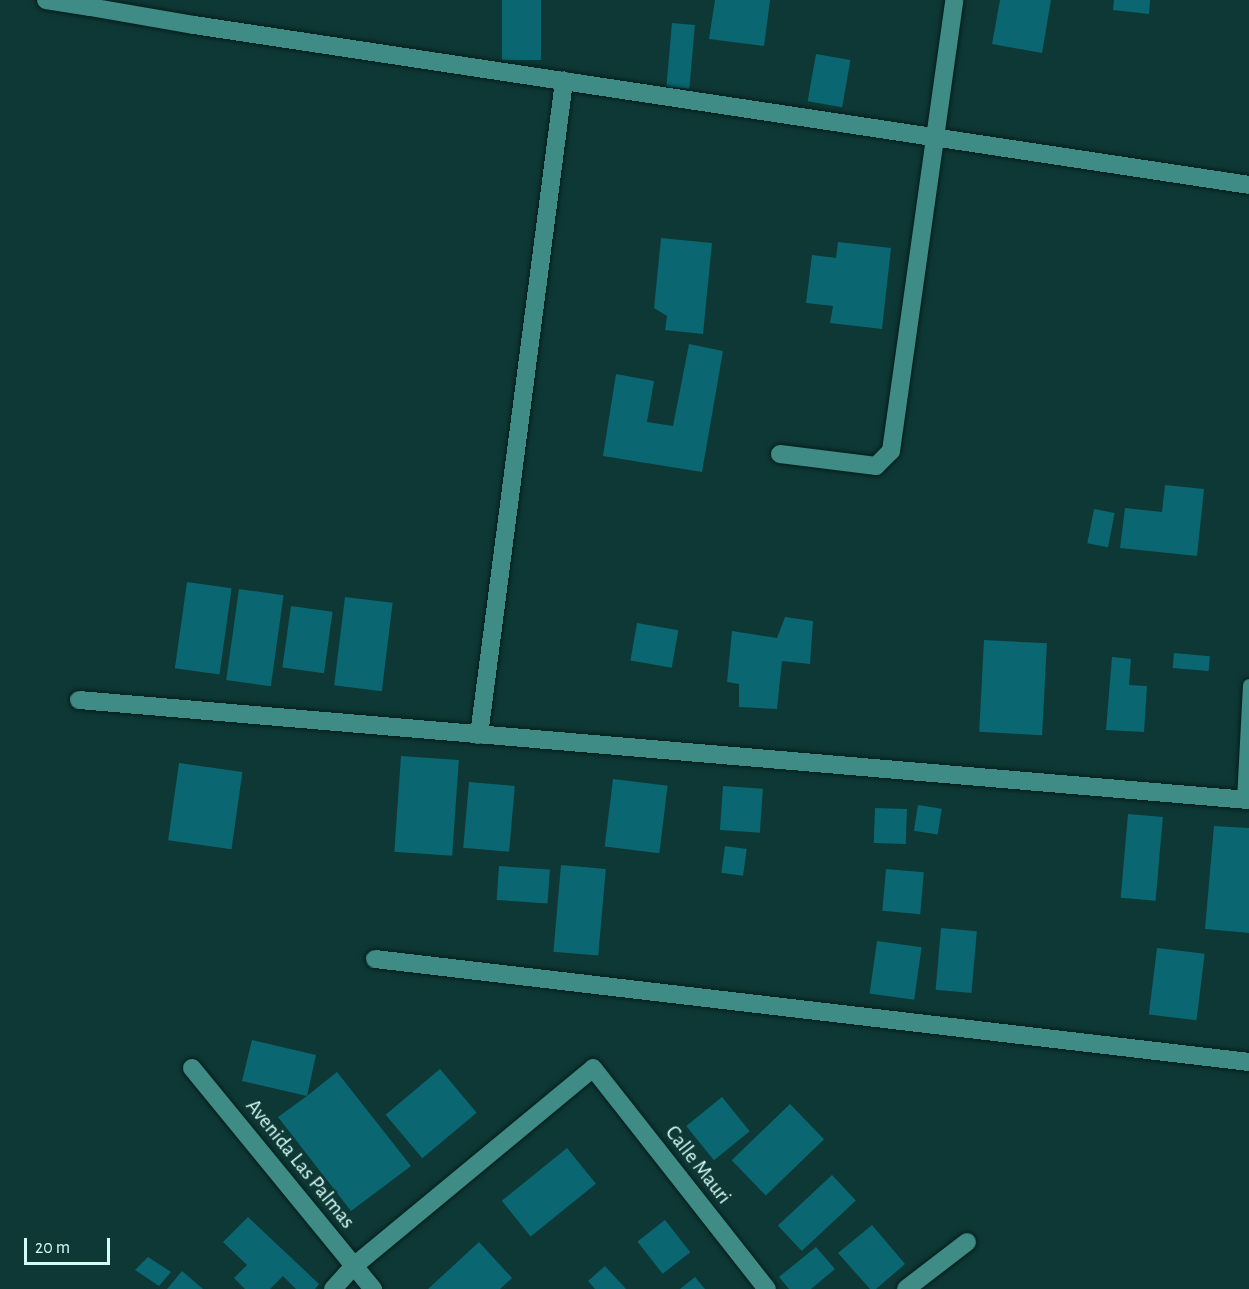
<!DOCTYPE html>
<style>
body{margin:0}
#map{position:relative;width:1249px;height:1289px;overflow:hidden;background:#0e3835;font-family:"Alegreya Sans",sans-serif}
div>[style]{position:absolute}
[style*='--x']{left:calc(var(--x)*1px);top:calc(var(--y)*1px);width:calc(var(--w)*1px);rotate:calc(var(--a)*1deg)}
.building>*{inset:0;background:#0a6670;transform-origin:0 0}
.roads{filter:drop-shadow(0 0 2px #051d1b) drop-shadow(0 0 2px #051d1b)}
.lane>*{height:12px;margin:-6px;padding:0 6px;transform-origin:6px;border-radius:6px;background:#3e8c85}
.street>*{height:18px;margin:-9px;padding:0 9px;transform-origin:9px;border-radius:9px;background:#3e8c85}
.secondary>*{height:18px;margin:-9px;padding:0 9px;transform-origin:9px;border-radius:9px;background:#3e8c85}
span{translate:-50% -50%;white-space:nowrap;text-align:center;line-height:1.15;-webkit-text-stroke:4.5px #0e3835;paint-order:stroke}
.street-label{font-size:21px;color:#d6fbf6}
.scale{position:absolute;left:24px;top:1238px;width:86px;height:27px;box-sizing:border-box;border:3px solid #d6fbf6;border-top:0;padding-left:8px;font-size:18px;line-height:21px;white-space:nowrap;color:#d6fbf6;-webkit-text-stroke:4px #0e3835;paint-order:stroke}
</style>
<div id="map">
<div class="building">
<div style="left:502px;top:0;width:39px;height:60px"></div>
<div style="clip-path:polygon(715px 0,770px 0,764px 46px,709px 39px)"></div>
<div style="clip-path:polygon(1000px 0,1051px 0,1042px 53px,992px 44px)"></div>
<div style="clip-path:polygon(1114px 0,1150px 0,1149px 14px,1113px 10px)"></div>
<div style="left:672px;top:23px;width:23px;height:64px;rotate:5deg"></div>
<div style="left:816px;top:54px;width:35px;height:48px;rotate:10deg"></div>
<div style="clip-path:polygon(661px 238px,712px 243px,703px 334px,665px 330px,667px 316px,654px 308px)"></div>
<div style="clip-path:polygon(838px 242px,891px 248px,882px 329px,830px 323px,833px 306px,806px 303px,812px 255px,836px 258px)"></div>
<div style="clip-path:polygon(689px 344px,723px 351px,702px 472px,603px 456px,616px 374px,654px 381px,647px 422px,673px 426px)"></div>
<div style="clip-path:polygon(1165px 485px,1204px 489px,1197px 556px,1120px 548px,1125px 508px,1162px 512px)"></div>
<div style="left:1094px;top:509px;width:21px;height:35px;rotate:11deg"></div>
<div style="left:187px;top:582px;width:45px;height:87px;rotate:8deg"></div>
<div style="left:239px;top:589px;width:45px;height:92px;rotate:8deg"></div>
<div style="left:345px;top:597px;width:48px;height:89px;rotate:7deg"></div>
<div style="left:291px;top:606px;width:42px;height:62px;rotate:8deg"></div>
<div style="clip-path:polygon(785px 617px,813px 621px,810px 664px,782px 661px,777px 709px,739px 707px,739px 684px,727px 682px,732px 631px,777px 638px)"></div>
<div style="left:637px;top:623px;width:42px;height:38px;rotate:10deg"></div>
<div style="left:984px;top:640px;width:63px;height:92px;rotate:3deg"></div>
<div style="left:1174px;top:653px;width:36px;height:15px;rotate:5deg"></div>
<div style="clip-path:polygon(1112px 657px,1131px 659px,1129px 685px,1147px 686px,1144px 732px,1106px 730px)"></div>
<div style="left:401px;top:756px;width:58px;height:96px;rotate:4deg"></div>
<div style="left:179px;top:763px;width:64px;height:78px;rotate:8deg"></div>
<div style="left:613px;top:779px;width:55px;height:68px;rotate:7deg"></div>
<div style="left:469px;top:782px;width:46px;height:66px;rotate:5deg"></div>
<div style="left:723px;top:786px;width:40px;height:44px;rotate:4deg"></div>
<div style="left:918px;top:805px;width:24px;height:26px;rotate:9deg"></div>
<div style="left:875px;top:808px;width:32px;height:35px;rotate:2deg"></div>
<div style="left:1128px;top:814px;width:35px;height:84px;rotate:5deg"></div>
<div style="clip-path:polygon(1214px 826px,1249px 828px,1249px 933px,1205px 929px)"></div>
<div style="left:725px;top:846px;width:22px;height:27px;rotate:8deg"></div>
<div style="left:561px;top:865px;width:45px;height:87px;rotate:5deg"></div>
<div style="left:499px;top:866px;width:51px;height:34px;rotate:4deg"></div>
<div style="left:886px;top:869px;width:38px;height:42px;rotate:5deg"></div>
<div style="left:941px;top:928px;width:36px;height:62px;rotate:5deg"></div>
<div style="left:877px;top:941px;width:45px;height:53px;rotate:8deg"></div>
<div style="left:1157px;top:948px;width:48px;height:67px;rotate:7deg"></div>
<div style="clip-path:polygon(252px 1040px,316px 1055px,307px 1096px,337px 1072px,411px 1166px,351px 1211px,278px 1117px,307px 1096px,242px 1081px)"></div>
<div style="left:440px;top:1069px;width:57px;height:71px;rotate:50deg"></div>
<div style="left:722px;top:1097px;width:44px;height:46px;rotate:51deg"></div>
<div style="left:790px;top:1104px;width:49px;height:81px;rotate:46deg"></div>
<div style="left:567px;top:1148px;width:46px;height:84px;rotate:51deg"></div>
<div style="left:832px;top:1175px;width:35px;height:74px;rotate:47deg"></div>
<div style="clip-path:polygon(248px 1217px,319px 1284px,315px 1289px,296px 1289px,283px 1276px,270px 1289px,245px 1289px,234px 1278px,247px 1265px,223px 1242px)"></div>
<div style="left:665px;top:1220px;width:41px;height:35px;rotate:52deg"></div>
<div style="clip-path:polygon(872px 1225px,905px 1264px,876px 1289px,870px 1289px,838px 1253px)"></div>
<div style="clip-path:polygon(479px 1242px,512px 1278px,500px 1289px,428px 1289px)"></div>
<div style="clip-path:polygon(816px 1247px,835px 1269px,811px 1289px,789px 1289px,779px 1277px)"></div>
<div style="clip-path:polygon(148px 1257px,171px 1272px,159px 1286px,135px 1270px)"></div>
<div style="clip-path:polygon(605px 1266px,626px 1289px,595px 1289px,588px 1281px)"></div>
<div style="clip-path:polygon(182px 1271px,203px 1289px,167px 1289px)"></div>
<div style="clip-path:polygon(695px 1277px,705px 1289px,680px 1289px)"></div>
</div>
<div class="roads">
<div class="lane">
<div style="--x:1243;--y:800;--w:115;--a:-87"></div>
</div>
<div class="street">
<div style="--x:46;--y:0;--w:45;--a:9"></div>
<div style="--x:780;--y:454;--w:97;--a:7.1"></div>
<div style="--x:876;--y:466;--w:21;--a:-45"></div>
<div style="--x:891;--y:451;--w:455;--a:-82"></div>
<div style="--x:79;--y:700;--w:1174;--a:4.89"></div>
<div style="--x:479;--y:735;--w:660;--a:-82.59"></div>
<div style="--x:375;--y:959;--w:880;--a:6.72"></div>
<div style="--x:192;--y:1068;--w:286;--a:50.7"></div>
<div style="--x:333;--y:1289;--w:31;--a:-48"></div>
<div style="--x:354;--y:1266;--w:310;--a:-39.6"></div>
<div style="--x:593;--y:1068;--w:281;--a:51.8"></div>
<div style="--x:906;--y:1289;--w:77;--a:-37.6"></div>
</div>
<div class="secondary">
<div style="--x:92;--y:0;--w:7;--a:106"></div>
<div style="--x:90;--y:7;--w:106;--a:9.8"></div>
<div style="--x:194;--y:25;--w:1067;--a:8.62"></div>
</div>
</div>
<div class="street-label">
<span style="left:300px;top:1164px;rotate:51deg">Avenida Las Palmas</span>
<span style="left:698px;top:1165px;rotate:52deg">Calle Mauri</span>
</div>
<div class="scale">20 m</div>
</div>
